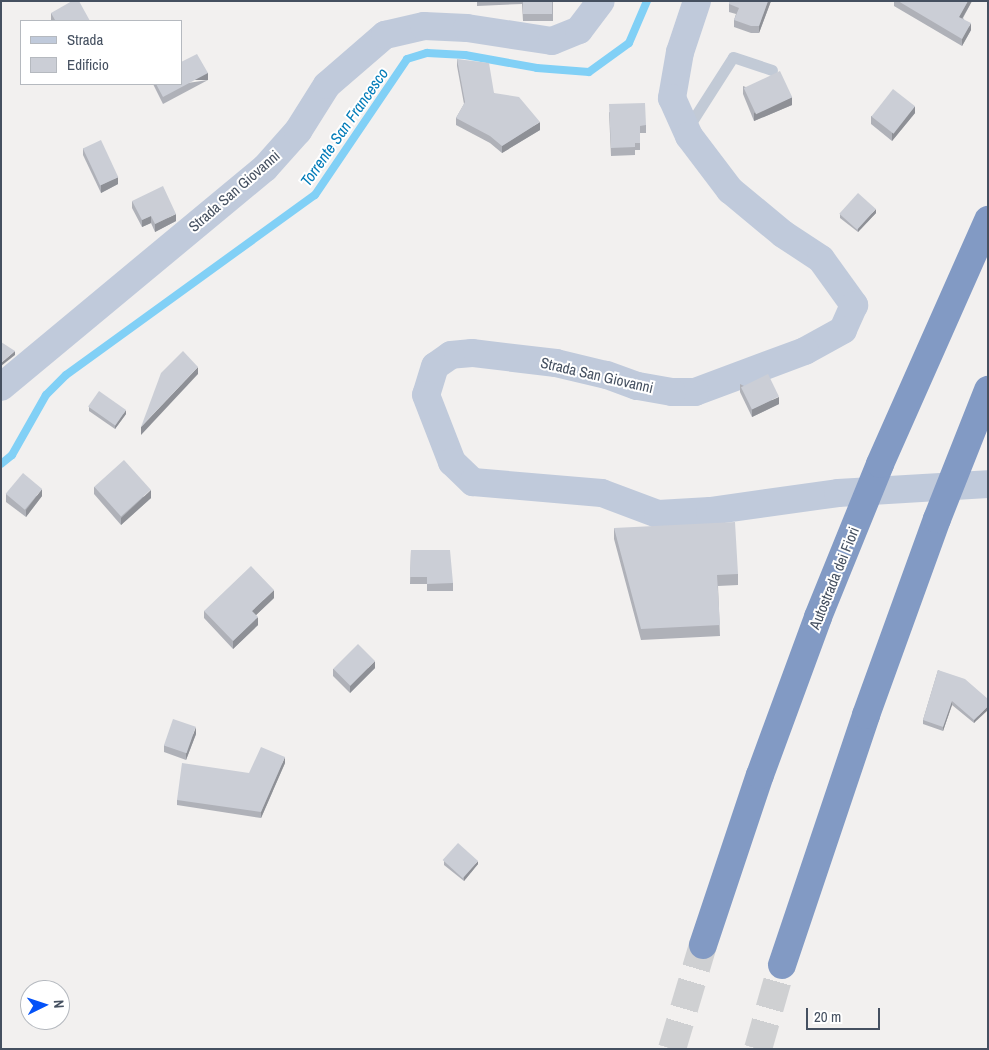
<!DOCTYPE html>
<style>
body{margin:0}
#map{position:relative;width:989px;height:1050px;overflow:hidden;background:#f2f0ef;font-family:"Archivo Narrow",sans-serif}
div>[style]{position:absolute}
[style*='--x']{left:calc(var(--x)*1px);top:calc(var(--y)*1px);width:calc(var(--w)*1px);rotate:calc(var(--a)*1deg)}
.stream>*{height:8px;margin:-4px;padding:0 4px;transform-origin:4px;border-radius:4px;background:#81d0f6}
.highway-tunnel>*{height:28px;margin-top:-14px;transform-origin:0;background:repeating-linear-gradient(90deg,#cfd0d2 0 28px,transparent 0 42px)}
.lane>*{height:11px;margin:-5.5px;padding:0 5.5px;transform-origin:5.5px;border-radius:5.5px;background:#c2cad6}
.secondary>*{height:28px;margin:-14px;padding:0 14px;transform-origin:14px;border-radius:14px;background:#c0cadb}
.highway>*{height:28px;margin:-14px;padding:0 14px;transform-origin:14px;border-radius:14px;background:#829ac4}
.wall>*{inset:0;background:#afb1b8}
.shaded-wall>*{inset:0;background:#8e9096;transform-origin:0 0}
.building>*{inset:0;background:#cbced6;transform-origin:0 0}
span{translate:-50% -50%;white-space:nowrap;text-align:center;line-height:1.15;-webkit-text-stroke:4px #fff;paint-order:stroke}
.street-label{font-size:15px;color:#455060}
.water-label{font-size:16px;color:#007bb8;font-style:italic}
.frame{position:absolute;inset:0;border:2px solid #455060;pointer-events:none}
.legend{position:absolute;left:20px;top:20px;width:162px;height:65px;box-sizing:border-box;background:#fff;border:1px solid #b5b9bf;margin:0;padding:6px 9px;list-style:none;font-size:15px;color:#455060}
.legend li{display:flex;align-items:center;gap:10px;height:25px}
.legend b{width:25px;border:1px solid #b5b9bf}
.north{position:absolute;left:20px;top:980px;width:50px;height:50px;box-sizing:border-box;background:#fff;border:1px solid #b5b9bf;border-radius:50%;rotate:86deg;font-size:14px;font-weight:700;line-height:20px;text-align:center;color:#455060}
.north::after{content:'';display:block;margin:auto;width:18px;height:22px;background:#0452f8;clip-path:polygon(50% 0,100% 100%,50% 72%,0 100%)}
.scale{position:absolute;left:806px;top:1008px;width:74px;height:22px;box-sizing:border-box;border:2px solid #455060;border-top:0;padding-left:6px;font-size:15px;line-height:18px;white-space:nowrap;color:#455060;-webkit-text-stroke:4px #fff;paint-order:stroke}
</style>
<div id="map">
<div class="stream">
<div style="--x:1;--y:464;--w:14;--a:-39"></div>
<div style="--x:12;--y:455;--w:69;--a:-60.5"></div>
<div style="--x:46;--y:395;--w:28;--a:-45"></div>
<div style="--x:66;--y:375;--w:307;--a:-35.9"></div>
<div style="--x:315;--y:195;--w:164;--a:-55.9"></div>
<div style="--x:407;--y:59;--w:21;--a:-17"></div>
<div style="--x:427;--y:53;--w:38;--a:3"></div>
<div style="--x:465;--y:55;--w:73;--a:10.2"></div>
<div style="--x:537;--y:68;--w:52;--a:4.4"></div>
<div style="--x:589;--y:72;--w:49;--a:-35.9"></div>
<div style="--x:629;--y:43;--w:46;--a:-66.8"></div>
</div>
<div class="highway-tunnel">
<div style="--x:672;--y:1049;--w:109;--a:-73.4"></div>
<div style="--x:758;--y:1049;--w:87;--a:-74.1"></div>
</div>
<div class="lane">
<div style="--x:687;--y:129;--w:85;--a:-57.4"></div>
<div style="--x:733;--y:57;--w:41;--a:18.4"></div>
</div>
<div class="secondary">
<div style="--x:697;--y:1;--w:54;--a:108.4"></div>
<div style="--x:680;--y:52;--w:47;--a:99.9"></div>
<div style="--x:672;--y:98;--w:42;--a:65.9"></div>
<div style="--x:689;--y:136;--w:68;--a:52.8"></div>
<div style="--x:730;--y:190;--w:69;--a:39.7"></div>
<div style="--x:783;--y:234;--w:45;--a:33.3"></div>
<div style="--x:821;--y:259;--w:57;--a:54.3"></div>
<div style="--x:854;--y:305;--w:27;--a:114"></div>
<div style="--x:843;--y:330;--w:43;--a:151.1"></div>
<div style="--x:805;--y:351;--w:117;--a:159.6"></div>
<div style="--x:695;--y:392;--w:23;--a:180"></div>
<div style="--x:672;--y:392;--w:36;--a:-170"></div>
<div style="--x:637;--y:386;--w:33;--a:-160"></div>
<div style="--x:606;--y:375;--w:51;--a:-166.5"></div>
<div style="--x:556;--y:363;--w:85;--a:-173.2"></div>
<div style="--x:472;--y:353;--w:21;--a:175"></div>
<div style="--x:451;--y:355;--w:19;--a:145"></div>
<div style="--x:435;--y:366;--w:30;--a:107"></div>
<div style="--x:426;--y:395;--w:72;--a:68.8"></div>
<div style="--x:452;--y:462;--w:29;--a:44"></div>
<div style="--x:473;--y:482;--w:129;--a:4.9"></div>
<div style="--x:602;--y:493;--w:60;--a:20.6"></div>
<div style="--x:658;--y:514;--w:52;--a:-3.3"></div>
<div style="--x:710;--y:511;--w:129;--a:-8"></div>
<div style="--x:838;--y:493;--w:150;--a:-3.4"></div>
<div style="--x:1;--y:387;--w:343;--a:-39.7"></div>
<div style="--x:265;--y:168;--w:50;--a:-48.3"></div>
<div style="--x:298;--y:131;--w:54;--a:-57.8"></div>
<div style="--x:327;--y:85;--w:77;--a:-40.8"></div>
<div style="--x:385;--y:35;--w:40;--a:-13"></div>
<div style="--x:424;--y:26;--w:43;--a:2.7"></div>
<div style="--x:467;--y:28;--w:86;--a:8.7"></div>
<div style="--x:552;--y:41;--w:29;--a:-22"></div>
<div style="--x:579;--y:30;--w:36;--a:-53"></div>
</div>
<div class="highway">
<div style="--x:703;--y:945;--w:179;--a:-71.5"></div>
<div style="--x:760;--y:775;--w:168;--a:-69.8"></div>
<div style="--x:818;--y:617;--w:165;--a:-67.9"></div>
<div style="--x:880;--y:464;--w:267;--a:-66.1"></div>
<div style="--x:782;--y:965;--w:264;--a:-71.4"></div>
<div style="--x:866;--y:715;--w:208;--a:-70.1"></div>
<div style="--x:937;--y:519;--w:139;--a:-68.4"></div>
</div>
<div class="wall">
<div style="clip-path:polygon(477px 1px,553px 1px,553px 21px,523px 21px,522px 4px,477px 6px)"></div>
<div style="clip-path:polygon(730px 1px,771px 1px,759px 33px,751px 33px,734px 27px,734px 20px,736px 14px,729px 12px,729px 4px)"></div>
<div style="clip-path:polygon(894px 1px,972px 1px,963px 18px,971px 30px,962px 46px,894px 6px)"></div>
<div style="clip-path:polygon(51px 13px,90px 21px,51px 21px)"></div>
<div style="clip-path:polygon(457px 59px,494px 93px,540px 130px,502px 153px,490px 143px,456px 125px,456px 118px,464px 104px,457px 66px)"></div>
<div style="clip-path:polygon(208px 80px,163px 104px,153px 84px,181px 84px)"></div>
<div style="clip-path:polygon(743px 86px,792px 105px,754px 121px,743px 94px)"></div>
<div style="clip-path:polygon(609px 112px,646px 125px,646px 133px,640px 133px,640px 150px,635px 150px,635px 155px,611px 156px)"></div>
<div style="clip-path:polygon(915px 113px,892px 141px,871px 124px,871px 116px)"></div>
<div style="clip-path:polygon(83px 148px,118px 184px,101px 193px,83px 155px)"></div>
<div style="clip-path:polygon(132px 201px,176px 221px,155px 232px,151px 223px,142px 227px,132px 208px)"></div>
<div style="clip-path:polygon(876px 213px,858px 232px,840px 218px,840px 214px)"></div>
<div style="clip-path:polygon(740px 384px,779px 404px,752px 417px,740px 392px)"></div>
<div style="clip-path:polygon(89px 407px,126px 414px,115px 429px,89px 411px)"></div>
<div style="clip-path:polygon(94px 487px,151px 498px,121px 525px,94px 494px)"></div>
<div style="clip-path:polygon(6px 494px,42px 496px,26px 517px,6px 502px)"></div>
<div style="clip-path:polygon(614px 528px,738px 574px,738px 585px,718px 586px,720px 636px,641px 640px,614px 539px)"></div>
<div style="clip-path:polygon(411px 550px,453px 583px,453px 591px,427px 591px,427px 584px,410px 584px)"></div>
<div style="clip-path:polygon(274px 598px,256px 615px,258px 625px,233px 649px,204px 618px,204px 611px)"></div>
<div style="clip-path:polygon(375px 668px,350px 693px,333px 676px,333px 669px)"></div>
<div style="clip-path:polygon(938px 670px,988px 699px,974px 723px,952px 705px,943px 731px,923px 724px,923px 720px)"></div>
<div style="clip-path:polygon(196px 734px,186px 760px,164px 752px,164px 745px)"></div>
<div style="clip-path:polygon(285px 763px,261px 818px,177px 805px,177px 800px)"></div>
<div style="clip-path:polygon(444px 861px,478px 864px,464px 881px,444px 865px)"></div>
</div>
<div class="shaded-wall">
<div style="clip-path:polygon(768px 1px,771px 1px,759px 33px,759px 26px)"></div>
<div style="clip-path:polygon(968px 1px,972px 1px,959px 24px,959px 17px)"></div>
<div style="clip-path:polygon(971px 23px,971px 30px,962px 46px,962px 39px)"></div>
<div style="left:208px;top:73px;width:7px;height:51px;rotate:90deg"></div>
<div style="clip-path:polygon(792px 97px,792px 105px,754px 121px,754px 113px)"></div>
<div style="clip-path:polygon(915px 106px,915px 113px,892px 141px,892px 133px)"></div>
<div style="clip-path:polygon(540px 122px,540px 130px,502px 153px,502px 146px)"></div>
<div style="clip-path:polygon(118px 177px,118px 184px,101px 193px,101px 185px)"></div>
<div style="clip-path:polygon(876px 209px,876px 213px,858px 232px,858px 228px)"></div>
<div style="clip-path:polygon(176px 214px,176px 221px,155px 232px,155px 224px)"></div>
<div style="clip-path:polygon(151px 216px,151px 223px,142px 227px,142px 220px)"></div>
<div style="clip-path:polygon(15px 351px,15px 355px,1px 366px,1px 363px)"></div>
<div style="clip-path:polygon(198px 367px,198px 374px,141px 435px,141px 427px)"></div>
<div style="clip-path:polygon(779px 397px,779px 404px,752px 417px,752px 409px)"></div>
<div style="clip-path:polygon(126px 410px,126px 414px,115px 429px,115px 426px)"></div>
<div style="clip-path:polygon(42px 489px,42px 496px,26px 517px,26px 510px)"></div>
<div style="clip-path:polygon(151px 490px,151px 498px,121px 525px,121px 518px)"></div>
<div style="clip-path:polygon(274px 590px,274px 598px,252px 619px,252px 611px)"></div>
<div style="clip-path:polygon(258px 617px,258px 625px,233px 649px,233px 641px)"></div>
<div style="clip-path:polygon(375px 661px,375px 668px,350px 693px,350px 686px)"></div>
<div style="clip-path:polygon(952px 701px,952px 705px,943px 731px,943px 727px)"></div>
<div style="clip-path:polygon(988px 706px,988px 710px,974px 723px,974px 720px)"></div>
<div style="clip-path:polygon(196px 727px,196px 734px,186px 760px,186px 753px)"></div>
<div style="clip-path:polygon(285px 757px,285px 763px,261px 818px,261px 812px)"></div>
<div style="clip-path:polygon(478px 861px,478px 864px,464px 881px,464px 877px)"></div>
</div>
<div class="building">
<div style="clip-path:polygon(72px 1px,79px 1px,90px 21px,53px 21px,55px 20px,51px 13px)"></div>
<div style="left:523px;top:1px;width:29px;height:13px"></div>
<div style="clip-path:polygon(730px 1px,768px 1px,759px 26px,751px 26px,734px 20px,739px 8px,729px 4px)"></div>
<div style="clip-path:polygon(898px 1px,968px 1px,959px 17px,971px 23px,962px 39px)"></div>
<div style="clip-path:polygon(197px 54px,208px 73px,163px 97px,156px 84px,181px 84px,181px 62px)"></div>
<div style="clip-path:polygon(457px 59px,489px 63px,494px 93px,519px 97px,540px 122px,502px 146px,490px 136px,456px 118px,465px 102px)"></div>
<div style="left:780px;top:71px;width:29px;height:40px;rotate:65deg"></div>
<div style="left:893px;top:89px;width:28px;height:35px;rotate:38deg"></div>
<div style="clip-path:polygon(645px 103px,646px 125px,640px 126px,640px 143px,635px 143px,635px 147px,611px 148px,609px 104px)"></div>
<div style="left:101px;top:140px;width:41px;height:20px;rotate:65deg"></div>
<div style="clip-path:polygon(163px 186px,176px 214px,155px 224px,151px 216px,142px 220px,132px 201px)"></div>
<div style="left:858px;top:193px;width:24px;height:28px;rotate:42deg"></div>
<div style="clip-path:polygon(1px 342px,15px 351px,1px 363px)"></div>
<div style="clip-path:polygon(183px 351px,198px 367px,141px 427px,161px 373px)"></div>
<div style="left:768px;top:374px;width:25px;height:30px;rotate:64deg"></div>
<div style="left:99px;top:391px;width:33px;height:19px;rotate:35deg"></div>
<div style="left:124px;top:460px;width:40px;height:40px;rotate:48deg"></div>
<div style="left:23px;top:473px;width:25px;height:27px;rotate:40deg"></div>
<div style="clip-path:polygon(735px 522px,738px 574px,717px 575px,720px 625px,641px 629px,614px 528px)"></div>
<div style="clip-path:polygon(411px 550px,450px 550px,453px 583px,427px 584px,427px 577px,410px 577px)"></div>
<div style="clip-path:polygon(251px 566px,274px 590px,252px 611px,258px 617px,233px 641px,204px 611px)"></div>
<div style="left:358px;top:644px;width:24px;height:35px;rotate:45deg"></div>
<div style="clip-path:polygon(938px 670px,965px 679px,988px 699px,988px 706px,974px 720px,952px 701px,943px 727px,923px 720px)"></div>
<div style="left:173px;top:719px;width:24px;height:28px;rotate:19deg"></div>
<div style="clip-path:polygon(261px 747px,285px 757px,261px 812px,177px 800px,182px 763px,249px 773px)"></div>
<div style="left:458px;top:843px;width:27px;height:23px;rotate:42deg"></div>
</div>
<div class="street-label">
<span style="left:234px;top:191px;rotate:-41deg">Strada San Giovanni</span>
<span style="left:597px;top:375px;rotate:13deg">Strada San Giovanni</span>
<span style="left:834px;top:578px;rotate:-68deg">Autostrada dei Fiori</span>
</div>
<div class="water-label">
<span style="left:344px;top:127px;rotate:-55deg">Torrente San Francesco</span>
</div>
<div class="frame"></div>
<ul class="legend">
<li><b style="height:6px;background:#c0cadb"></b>Strada</li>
<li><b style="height:14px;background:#cbced6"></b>Edificio</li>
</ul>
<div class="north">N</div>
<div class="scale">20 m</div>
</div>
